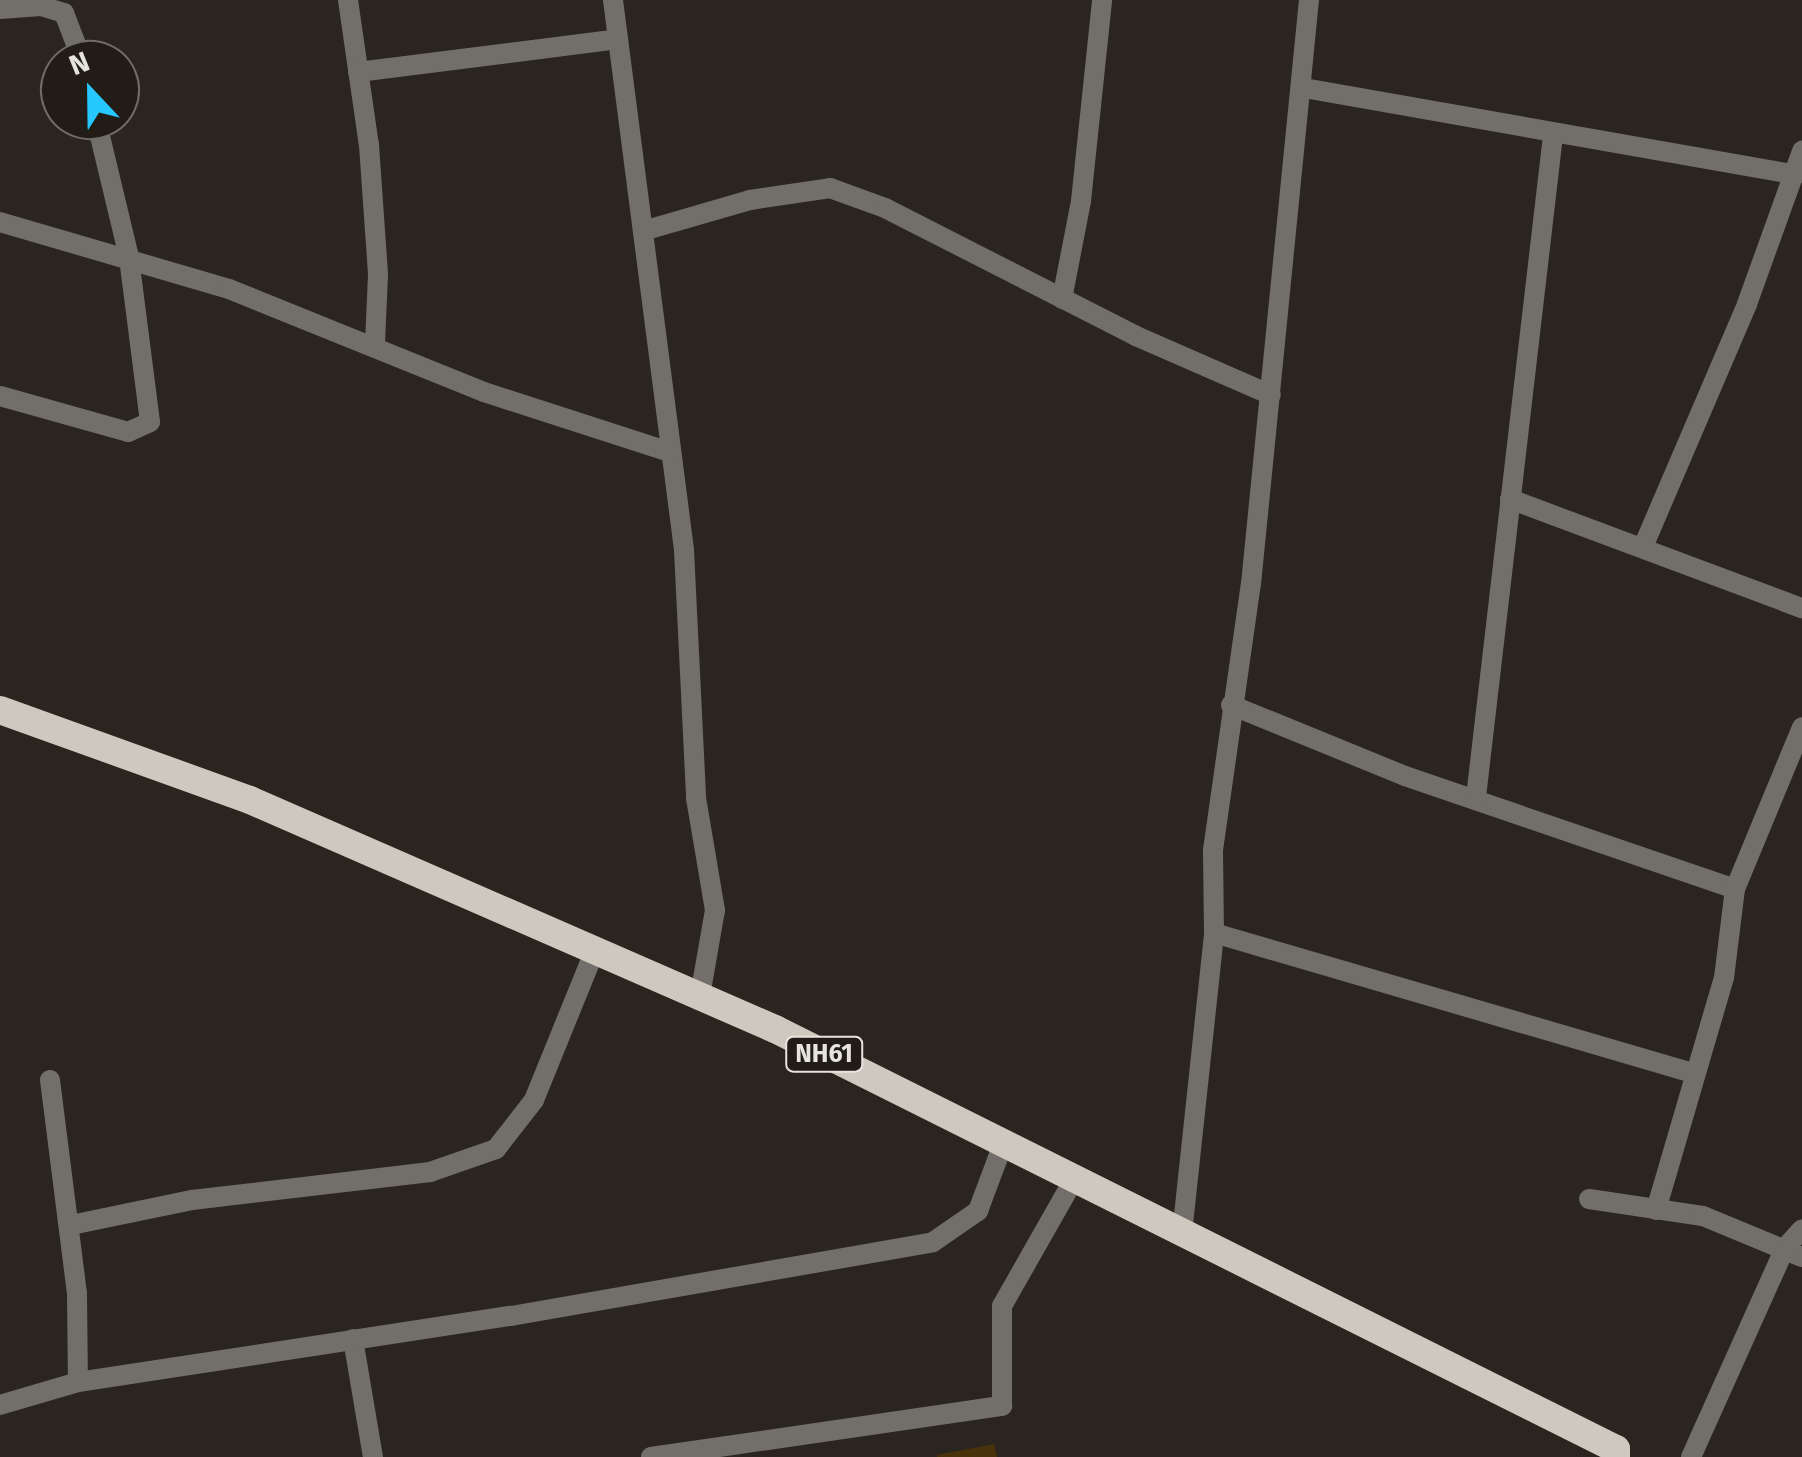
<!DOCTYPE html>
<style>
body{margin:0}
#map{position:relative;width:1802px;height:1457px;overflow:hidden;background:#2a251e;font-family:"Fira Sans",sans-serif}
div>[style]{position:absolute}
[style*='--x']{left:calc(var(--x)*1px);top:calc(var(--y)*1px);width:calc(var(--w)*1px);rotate:calc(var(--a)*1deg)}
.building>*{inset:0;background:#48320b}
.minor>*{height:20px;margin:-10px;padding:0 10px;transform-origin:10px;border-radius:10px;background:#726f6b}
.tertiary>*{height:20px;margin:-10px;padding:0 10px;transform-origin:10px;border-radius:10px;background:#726f6b}
.trunk>*{height:28px;margin:-14px;padding:0 14px;transform-origin:14px;border-radius:14px;background:#cec8bf}
span{translate:-50% -50%;white-space:nowrap;text-align:center;line-height:1.15;-webkit-text-stroke:8px #211c15;paint-order:stroke}
.shield-label span{padding:2px 8px;background:#211c15;border:2px solid;border-radius:8px;-webkit-text-stroke-width:0}
.shield-label{font-size:25px;color:#e7e4df;font-weight:700}
.north{position:absolute;left:40px;top:40px;width:100px;height:100px;box-sizing:border-box;background:#211c15;border:2px solid #706c66;border-radius:50%;rotate:338deg;font-size:28px;font-weight:700;line-height:40px;text-align:center;color:#e7e4df}
.north::after{content:'';display:block;margin:auto;width:35px;height:45px;background:#27c8ff;clip-path:polygon(50% 0,100% 100%,50% 72%,0 100%)}
</style>
<div id="map">
<div class="building">
<div style="clip-path:polygon(994px 1444px,997px 1457px,937px 1457px,937px 1455px)"></div>
</div>
<div class="minor">
<div style="--x:348;--y:0;--w:147;--a:81.8"></div>
<div style="--x:369;--y:145;--w:130;--a:86"></div>
<div style="--x:378;--y:275;--w:70;--a:92.5"></div>
<div style="--x:613;--y:0;--w:555;--a:82.64"></div>
<div style="--x:684;--y:550;--w:248;--a:87.2"></div>
<div style="--x:696;--y:798;--w:114;--a:80.4"></div>
<div style="--x:715;--y:910;--w:87;--a:99.9"></div>
<div style="--x:0;--y:9;--w:41;--a:-4.2"></div>
<div style="--x:41;--y:6;--w:24;--a:17"></div>
<div style="--x:64;--y:13;--w:50;--a:69"></div>
<div style="--x:358;--y:72;--w:262;--a:-7.2"></div>
<div style="--x:1304;--y:88;--w:499;--a:10"></div>
<div style="--x:0;--y:222;--w:239;--a:16.3"></div>
<div style="--x:229;--y:289;--w:275;--a:22"></div>
<div style="--x:484;--y:392;--w:195;--a:17.9"></div>
<div style="--x:643;--y:231;--w:111;--a:-16.2"></div>
<div style="--x:750;--y:200;--w:81;--a:-8.5"></div>
<div style="--x:830;--y:188;--w:59;--a:20"></div>
<div style="--x:885;--y:208;--w:282;--a:27"></div>
<div style="--x:1136;--y:336;--w:147;--a:23.6"></div>
<div style="--x:1062;--y:299;--w:100;--a:-79"></div>
<div style="--x:1081;--y:201;--w:202;--a:-84"></div>
<div style="--x:0;--y:396;--w:133;--a:15.7"></div>
<div style="--x:128;--y:432;--w:24;--a:-24"></div>
<div style="--x:150;--y:422;--w:166;--a:-97.3"></div>
<div style="--x:129;--y:257;--w:141;--a:-103.5"></div>
<div style="--x:1510;--y:499;--w:312;--a:20.5"></div>
<div style="--x:1643;--y:547;--w:264;--a:-66.8"></div>
<div style="--x:1747;--y:304;--w:163;--a:-70.2"></div>
<div style="--x:1231;--y:705;--w:188;--a:22.2"></div>
<div style="--x:1405;--y:776;--w:349;--a:18.9"></div>
<div style="--x:1476;--y:797;--w:665;--a:-83.36"></div>
<div style="--x:1214;--y:933;--w:500;--a:16.3"></div>
<div style="--x:50;--y:1080;--w:215;--a:82.8"></div>
<div style="--x:77;--y:1293;--w:89;--a:89.4"></div>
<div style="--x:1589;--y:1199;--w:115;--a:8.5"></div>
<div style="--x:1703;--y:1216;--w:107;--a:22.5"></div>
<div style="--x:1656;--y:1210;--w:242;--a:-73.7"></div>
<div style="--x:1724;--y:978;--w:90;--a:-83"></div>
<div style="--x:1735;--y:889;--w:175;--a:-67.5"></div>
<div style="--x:71;--y:1225;--w:124;--a:-11.7"></div>
<div style="--x:192;--y:1200;--w:240;--a:-6.7"></div>
<div style="--x:430;--y:1172;--w:70;--a:-19.2"></div>
<div style="--x:496;--y:1149;--w:62;--a:-52.2"></div>
<div style="--x:534;--y:1100;--w:162;--a:-67.9"></div>
<div style="--x:1182;--y:1234;--w:303;--a:-83.9"></div>
<div style="--x:1214;--y:933;--w:83;--a:-90.7"></div>
<div style="--x:1213;--y:850;--w:269;--a:-81.9"></div>
<div style="--x:1251;--y:584;--w:587;--a:-84.33"></div>
<div style="--x:353;--y:1339;--w:120;--a:80.4"></div>
<div style="--x:0;--y:1405;--w:81;--a:-16.4"></div>
<div style="--x:78;--y:1382;--w:438;--a:-8.7"></div>
<div style="--x:511;--y:1316;--w:428;--a:-9.9"></div>
<div style="--x:933;--y:1242;--w:55;--a:-34.6"></div>
<div style="--x:978;--y:1211;--w:72;--a:-69.5"></div>
<div style="--x:651;--y:1457;--w:355;--a:-8.3"></div>
<div style="--x:1002;--y:1406;--w:100;--a:-90"></div>
<div style="--x:1002;--y:1306;--w:146;--a:-60.4"></div>
</div>
<div class="tertiary">
<div style="--x:1691;--y:1457;--w:229;--a:-65.8"></div>
<div style="--x:1785;--y:1248;--w:25;--a:-48"></div>
</div>
<div class="trunk">
<div style="--x:0;--y:710;--w:266;--a:19.8"></div>
<div style="--x:250;--y:800;--w:573;--a:23.57"></div>
<div style="--x:775;--y:1029;--w:940;--a:26.54"></div>
<div style="--x:1616;--y:1449;--w:8;--a:90"></div>
</div>
<div class="shield-label">
<span style="left:824px;top:1054px">NH61</span>
</div>
<div class="north">N</div>
</div>
